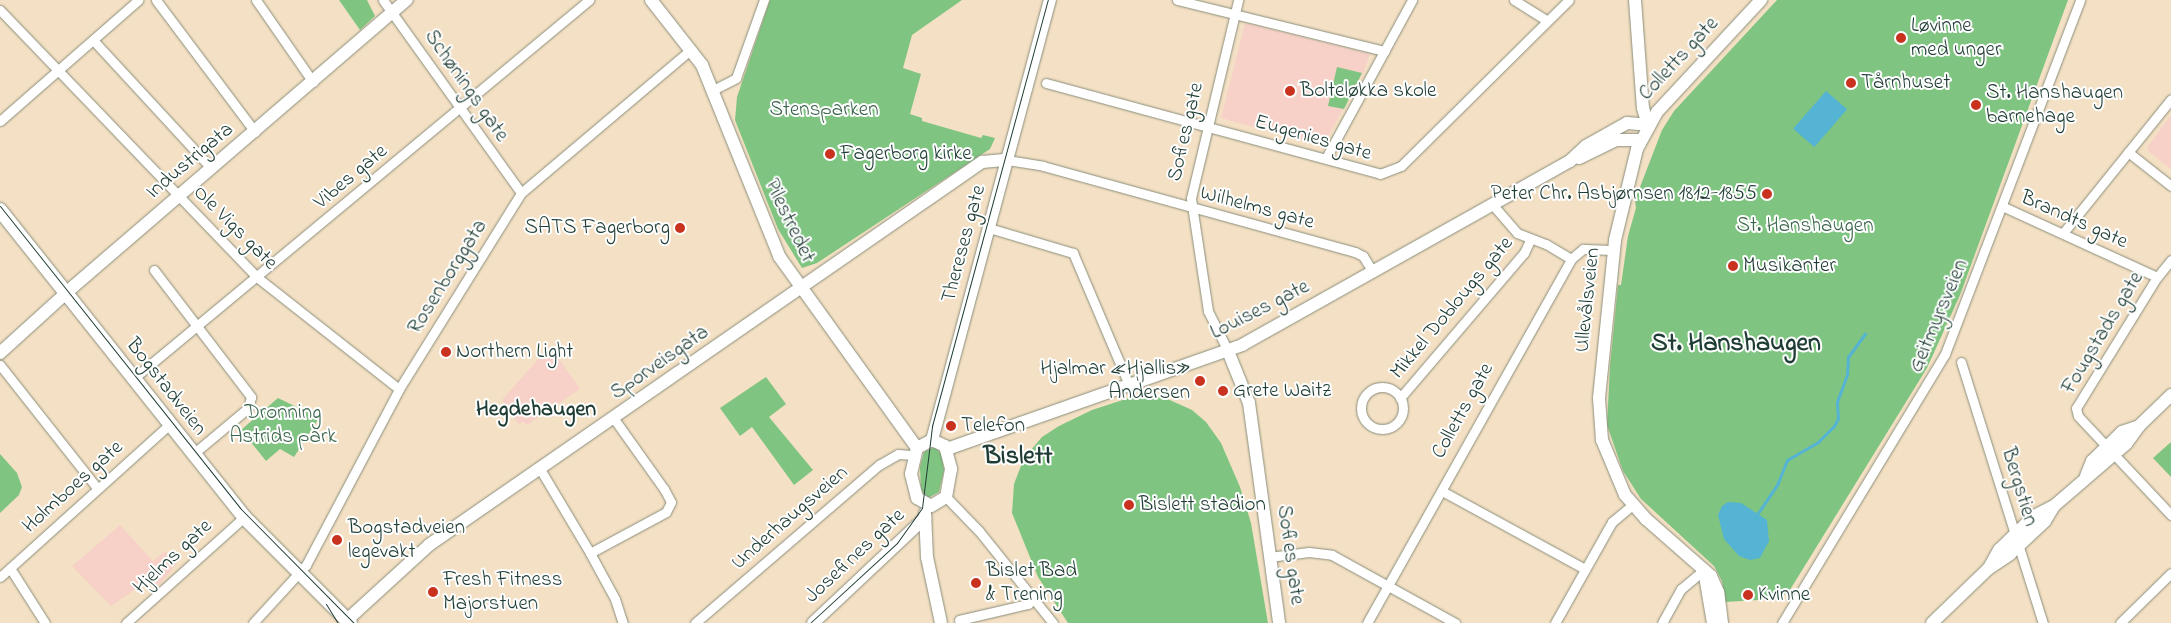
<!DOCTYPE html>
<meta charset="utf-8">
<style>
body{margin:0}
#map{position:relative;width:2171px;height:623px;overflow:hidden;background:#f4e0c4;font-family:"Indie Flower",sans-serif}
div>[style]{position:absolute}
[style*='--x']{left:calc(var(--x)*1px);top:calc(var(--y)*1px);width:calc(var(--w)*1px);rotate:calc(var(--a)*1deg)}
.built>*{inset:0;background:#f7d1c7}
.green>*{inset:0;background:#7fc581}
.water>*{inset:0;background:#55b3d4;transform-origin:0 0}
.stream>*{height:3px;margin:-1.5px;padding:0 1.5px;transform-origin:1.5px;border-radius:1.5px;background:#55b3d4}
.roads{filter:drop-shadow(0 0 1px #8a8e7c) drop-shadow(0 0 1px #8a8e7c)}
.street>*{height:9px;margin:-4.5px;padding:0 4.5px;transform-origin:4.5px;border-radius:4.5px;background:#fff}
.street>.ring{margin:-4.5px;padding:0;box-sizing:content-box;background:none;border:9px solid #fff;border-radius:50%}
.secondary>*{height:12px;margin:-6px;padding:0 6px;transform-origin:6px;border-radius:6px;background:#fff}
.primary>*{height:14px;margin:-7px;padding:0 7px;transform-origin:7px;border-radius:7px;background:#fff}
.tram>*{height:1px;margin:-0.5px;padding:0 0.5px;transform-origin:0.5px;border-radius:0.5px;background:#1f3d34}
.dots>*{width:14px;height:14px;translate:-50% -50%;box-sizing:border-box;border:2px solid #fff;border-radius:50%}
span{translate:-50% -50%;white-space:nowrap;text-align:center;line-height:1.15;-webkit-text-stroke:4px #fff;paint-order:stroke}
.poi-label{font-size:21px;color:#1f3d34}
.left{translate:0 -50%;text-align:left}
.right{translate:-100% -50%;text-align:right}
.street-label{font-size:21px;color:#1f3d34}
.park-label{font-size:21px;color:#3c664b}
.neighbourhood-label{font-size:22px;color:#1f3d34;font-weight:700}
.district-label{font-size:26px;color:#1f3d34;font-weight:700}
</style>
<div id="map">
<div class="built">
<div style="clip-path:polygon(1245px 23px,1370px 54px,1364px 71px,1323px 146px,1221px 118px)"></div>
<div style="clip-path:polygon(2171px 115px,2171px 169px,2148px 151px,2148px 146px)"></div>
<div style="clip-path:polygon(550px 346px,580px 389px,527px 425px,524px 422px,518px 424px,502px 400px)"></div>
<div style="clip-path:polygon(120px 525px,153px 561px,165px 551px,177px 564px,157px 587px,149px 580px,111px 606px,72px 566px)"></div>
</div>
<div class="green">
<div style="clip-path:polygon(339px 0,367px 0,375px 16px,360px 30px)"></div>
<div style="clip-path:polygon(770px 0,962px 0,912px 35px,903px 68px,921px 74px,910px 114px,922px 118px,922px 121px,981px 138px,983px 135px,995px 138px,990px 149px,817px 263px,802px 268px,778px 229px,735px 120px,737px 97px)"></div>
<div style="clip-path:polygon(1777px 0,2068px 0,1960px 295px,1927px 368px,1788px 593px,1774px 599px,1725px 602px,1722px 581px,1714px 566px,1641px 499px,1623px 471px,1607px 425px,1610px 366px,1618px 285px,1621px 285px,1628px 236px,1636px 208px,1635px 200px,1662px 130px,1674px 111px)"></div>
<div style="clip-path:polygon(1337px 67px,1362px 73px,1344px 109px,1328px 106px)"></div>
<div style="clip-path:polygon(766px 377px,786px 404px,769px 417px,813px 470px,794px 485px,752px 427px,740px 436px,720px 408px)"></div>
<div style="clip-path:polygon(1135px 396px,1163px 397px,1192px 410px,1206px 422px,1221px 443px,1240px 487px,1251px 523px,1268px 623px,1068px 623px,1038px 577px,1012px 513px,1014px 484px,1024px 458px,1042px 437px,1059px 426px,1092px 410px)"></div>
<div style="clip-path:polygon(278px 398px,319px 418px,294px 457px,280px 449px,266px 461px,241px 430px)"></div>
<div style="clip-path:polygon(2171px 442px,2171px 477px,2153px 458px)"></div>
<div style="clip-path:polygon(935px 447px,942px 455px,944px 470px,939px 492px,928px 498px,921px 490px,920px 467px,924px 452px)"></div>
<div style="clip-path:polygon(0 454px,17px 473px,22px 487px,19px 495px,0 513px)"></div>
</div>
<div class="water">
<div style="left:1826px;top:91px;width:28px;height:50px;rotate:41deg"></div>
<div style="clip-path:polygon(1728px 502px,1741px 503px,1767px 520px,1769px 541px,1760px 558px,1750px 560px,1739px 556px,1724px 539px,1718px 515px,1722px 506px)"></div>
</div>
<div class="stream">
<div style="--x:1758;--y:513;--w:34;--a:-56"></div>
<div style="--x:1777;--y:485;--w:27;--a:-68"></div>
<div style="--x:1787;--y:460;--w:36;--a:-30"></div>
<div style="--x:1818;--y:442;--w:23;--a:-45"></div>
<div style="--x:1834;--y:426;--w:9;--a:-63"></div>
<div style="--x:1838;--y:418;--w:16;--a:-94"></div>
<div style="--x:1837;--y:402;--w:29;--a:-70"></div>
<div style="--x:1847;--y:375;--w:18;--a:-87"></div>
<div style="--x:1848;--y:357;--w:29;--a:-54"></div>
</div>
<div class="roads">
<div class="street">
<div style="--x:156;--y:0;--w:165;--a:53.1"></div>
<div style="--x:256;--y:0;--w:100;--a:55.2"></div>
<div style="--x:383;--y:0;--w:237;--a:54.4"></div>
<div style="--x:1177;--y:0;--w:214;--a:13.8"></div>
<div style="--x:1514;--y:0;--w:39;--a:32"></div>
<div style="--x:0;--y:10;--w:372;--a:46.1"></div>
<div style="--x:258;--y:278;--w:179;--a:38.2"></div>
<div style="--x:93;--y:40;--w:174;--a:47.3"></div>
<div style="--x:1046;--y:83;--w:346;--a:15.2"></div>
<div style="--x:1380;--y:174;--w:22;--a:-21"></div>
<div style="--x:1401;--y:166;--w:236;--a:-44.7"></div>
<div style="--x:711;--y:91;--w:28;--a:-27"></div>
<div style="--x:736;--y:78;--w:83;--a:-70.3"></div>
<div style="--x:0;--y:121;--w:184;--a:-41.2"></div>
<div style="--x:2128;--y:152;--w:55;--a:38.3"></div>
<div style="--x:1326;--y:158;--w:180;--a:-61.4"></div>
<div style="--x:1007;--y:160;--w:36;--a:9"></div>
<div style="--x:1043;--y:166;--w:324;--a:15.4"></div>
<div style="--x:1355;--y:252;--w:9;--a:27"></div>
<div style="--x:1363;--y:256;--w:19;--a:58"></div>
<div style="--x:1492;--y:204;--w:38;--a:49"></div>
<div style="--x:1517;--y:233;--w:31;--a:21"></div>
<div style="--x:1546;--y:244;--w:29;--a:31"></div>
<div style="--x:2004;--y:207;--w:168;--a:24.6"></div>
<div style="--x:989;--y:228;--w:88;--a:16.6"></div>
<div style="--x:1073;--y:253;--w:143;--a:67"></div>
<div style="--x:2063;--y:233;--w:172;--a:-51.1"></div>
<div style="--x:2171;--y:260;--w:22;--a:129"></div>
<div style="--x:2157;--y:277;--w:154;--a:121.7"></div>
<div style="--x:2076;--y:408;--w:8;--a:76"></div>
<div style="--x:2078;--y:416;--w:136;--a:46.8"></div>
<div style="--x:154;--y:270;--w:160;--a:52.6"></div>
<div style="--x:251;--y:397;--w:11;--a:105"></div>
<div style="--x:248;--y:408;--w:72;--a:140.1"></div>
<div style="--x:1228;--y:351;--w:45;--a:-116.6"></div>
<div style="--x:1208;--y:311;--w:114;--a:-98.6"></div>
<div style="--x:1191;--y:198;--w:204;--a:-76.6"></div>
<div style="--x:1961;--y:362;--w:274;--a:72.6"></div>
<div style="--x:0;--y:365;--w:157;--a:51.7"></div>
<div style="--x:134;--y:378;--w:592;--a:-39.72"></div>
<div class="ring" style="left:1361px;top:387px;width:33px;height:33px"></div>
<div style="--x:1400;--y:398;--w:191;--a:-49.5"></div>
<div style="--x:1524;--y:253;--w:14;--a:-65"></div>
<div style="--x:540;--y:469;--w:98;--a:59.2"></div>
<div style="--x:590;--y:553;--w:86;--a:-28.3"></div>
<div style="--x:666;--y:512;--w:11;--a:-63"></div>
<div style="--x:671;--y:502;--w:15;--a:-118"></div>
<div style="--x:664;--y:489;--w:86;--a:-125.5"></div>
<div style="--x:1442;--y:491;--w:163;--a:28.6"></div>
<div style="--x:946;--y:497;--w:47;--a:45.9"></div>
<div style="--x:979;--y:531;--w:118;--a:51.2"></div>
<div style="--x:590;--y:553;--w:52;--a:61.5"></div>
<div style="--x:615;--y:599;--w:25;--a:72"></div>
<div style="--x:1269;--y:557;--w:40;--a:-7.1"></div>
<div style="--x:1309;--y:552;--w:23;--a:7"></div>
<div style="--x:1332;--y:555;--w:141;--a:28.9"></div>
<div style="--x:10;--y:568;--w:65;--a:57.5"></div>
<div style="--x:0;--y:577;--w:229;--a:-42"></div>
<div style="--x:959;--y:620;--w:71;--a:-13.1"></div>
<div style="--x:1028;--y:604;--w:8;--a:-40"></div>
<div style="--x:126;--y:623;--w:159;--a:-41.9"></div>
<div style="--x:253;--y:623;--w:79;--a:-47.6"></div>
<div style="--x:306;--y:565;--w:199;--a:-62.1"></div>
<div style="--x:399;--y:389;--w:231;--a:-58.1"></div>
<div style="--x:521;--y:193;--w:221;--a:-40.2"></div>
<div style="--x:695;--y:623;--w:243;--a:-40.7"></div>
<div style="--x:879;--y:465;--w:22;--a:-30"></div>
<div style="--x:898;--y:454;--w:16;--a:4"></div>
<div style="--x:1367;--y:623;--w:417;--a:-60.7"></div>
<div style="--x:1571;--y:259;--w:16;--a:-40"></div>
<div style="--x:1583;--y:249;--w:31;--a:2"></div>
<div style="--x:1555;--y:623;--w:116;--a:-60.6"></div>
<div style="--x:1612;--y:522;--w:26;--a:-40"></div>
<div style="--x:1662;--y:623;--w:39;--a:-61"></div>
<div style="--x:1681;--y:589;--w:30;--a:-40"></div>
<div style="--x:1782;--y:623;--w:315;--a:-58.8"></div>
<div style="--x:1945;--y:354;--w:379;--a:-69.1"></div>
<div style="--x:2120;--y:623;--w:71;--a:-44.4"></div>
</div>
<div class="secondary">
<div style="--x:651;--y:0;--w:83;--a:51.9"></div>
<div style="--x:702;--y:65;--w:206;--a:68"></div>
<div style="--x:779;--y:256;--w:236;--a:54.3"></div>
<div style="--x:1635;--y:0;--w:108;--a:85.8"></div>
<div style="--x:1643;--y:108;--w:18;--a:74"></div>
<div style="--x:1579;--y:158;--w:41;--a:-25.9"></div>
<div style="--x:1616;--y:140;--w:25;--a:0"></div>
<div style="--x:1228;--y:351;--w:56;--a:68"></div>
<div style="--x:1249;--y:403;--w:222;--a:82.2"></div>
<div style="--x:0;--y:353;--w:100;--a:-42.2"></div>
<div style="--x:74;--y:286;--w:439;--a:-40.7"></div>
<div style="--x:932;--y:440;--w:456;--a:-75"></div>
<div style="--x:932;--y:440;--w:14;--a:25"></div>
<div style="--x:945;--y:446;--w:24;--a:75"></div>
<div style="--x:951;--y:469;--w:28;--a:100"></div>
<div style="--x:946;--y:497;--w:17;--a:149"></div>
<div style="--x:931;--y:506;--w:16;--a:-150"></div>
<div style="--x:917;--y:498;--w:25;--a:-104"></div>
<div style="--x:911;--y:474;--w:27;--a:-77"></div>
<div style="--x:917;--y:448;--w:17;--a:-28"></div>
<div style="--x:947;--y:449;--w:313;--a:-19.4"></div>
<div style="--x:1242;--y:345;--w:376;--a:-29.3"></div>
<div style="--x:1570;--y:161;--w:22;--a:-43"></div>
<div style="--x:1586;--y:146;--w:47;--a:-29.3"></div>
<div style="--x:1627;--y:123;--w:21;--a:5"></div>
<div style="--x:2086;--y:476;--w:16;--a:-68"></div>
<div style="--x:2092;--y:461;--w:42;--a:-44"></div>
<div style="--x:2122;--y:432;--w:18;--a:-19"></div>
<div style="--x:925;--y:513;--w:44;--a:87.4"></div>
<div style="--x:927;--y:557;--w:67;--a:78"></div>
<div style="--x:1989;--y:568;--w:21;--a:-61"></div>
<div style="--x:1999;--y:550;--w:49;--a:-44.2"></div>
<div style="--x:2034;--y:516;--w:22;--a:-27"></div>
<div style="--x:1704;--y:570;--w:54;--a:80.4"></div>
<div style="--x:347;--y:620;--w:111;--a:-42.4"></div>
<div style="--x:429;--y:545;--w:673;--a:-34.71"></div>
<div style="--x:982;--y:162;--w:25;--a:-5"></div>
<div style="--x:813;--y:623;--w:154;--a:-43.2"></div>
<div style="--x:1722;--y:623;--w:31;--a:-97"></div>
<div style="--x:1718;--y:592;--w:17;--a:-114"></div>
<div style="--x:1711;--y:576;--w:86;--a:-138.8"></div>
<div style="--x:1646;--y:519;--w:32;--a:-131"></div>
<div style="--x:1625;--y:495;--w:60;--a:-112.7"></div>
<div style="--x:1602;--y:440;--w:42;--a:-94.1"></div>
<div style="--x:1599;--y:398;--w:159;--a:-84.2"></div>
<div style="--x:1615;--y:240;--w:94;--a:-76.4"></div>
<div style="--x:1637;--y:149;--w:42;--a:-61.6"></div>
<div style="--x:1657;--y:112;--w:153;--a:-47.1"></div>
<div style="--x:1932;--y:623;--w:78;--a:-44"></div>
<div style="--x:1988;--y:569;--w:27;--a:-34"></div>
<div style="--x:2010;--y:554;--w:48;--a:-43.3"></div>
<div style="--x:2045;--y:521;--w:17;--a:-59"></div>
<div style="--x:2054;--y:506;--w:95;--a:-40.7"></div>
<div style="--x:2126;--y:444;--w:22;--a:-54"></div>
<div style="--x:2139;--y:426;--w:45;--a:-44.1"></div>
</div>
<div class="primary">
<div style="--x:0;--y:210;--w:392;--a:51.5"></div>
<div style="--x:244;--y:517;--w:150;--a:45"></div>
</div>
</div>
<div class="tram">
<div style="--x:0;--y:206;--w:386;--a:51.5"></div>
<div style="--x:240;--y:508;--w:162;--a:45.3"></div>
<div style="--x:326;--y:604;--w:22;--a:58"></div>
<div style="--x:810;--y:623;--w:118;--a:-42.6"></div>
<div style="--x:897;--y:543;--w:43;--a:-54.5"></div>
<div style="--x:922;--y:508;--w:83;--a:-83"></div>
<div style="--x:932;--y:426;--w:442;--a:-74.8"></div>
</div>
<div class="dots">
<div style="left:1901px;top:38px;background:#c8321e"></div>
<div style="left:1851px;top:83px;background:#c8321e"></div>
<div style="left:1290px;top:91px;background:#c8321e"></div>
<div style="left:1976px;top:105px;background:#c8321e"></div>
<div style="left:830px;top:154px;background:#c8321e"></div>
<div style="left:1767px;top:194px;background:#c8321e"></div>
<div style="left:680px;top:228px;background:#c8321e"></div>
<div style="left:1733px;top:266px;background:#c8321e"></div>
<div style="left:446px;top:352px;background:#c8321e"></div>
<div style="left:1200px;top:381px;background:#c8321e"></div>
<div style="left:1223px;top:391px;background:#c8321e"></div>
<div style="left:951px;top:426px;background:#c8321e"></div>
<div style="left:1129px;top:505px;background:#c8321e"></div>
<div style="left:337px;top:540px;background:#c8321e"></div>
<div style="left:976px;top:583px;background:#c8321e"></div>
<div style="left:433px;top:592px;background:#c8321e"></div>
<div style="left:1748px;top:595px;background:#c8321e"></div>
</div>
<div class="poi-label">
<span class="left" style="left:1911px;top:38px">Løvinne<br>med unger</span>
<span class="left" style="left:1861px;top:83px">Tårnhuset</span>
<span class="left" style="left:1300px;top:91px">Bolteløkka skole</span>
<span class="left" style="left:1986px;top:105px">St. Hanshaugen<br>barnehage</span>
<span class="left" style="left:840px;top:154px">Fagerborg kirke</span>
<span class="right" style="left:1757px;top:194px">Peter Chr. Asbjørnsen 1812-1855</span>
<span class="right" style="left:670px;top:228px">SATS Fagerborg</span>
<span class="left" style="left:1743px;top:266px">Musikanter</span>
<span class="left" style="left:456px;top:352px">Northern Light</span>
<span class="right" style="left:1190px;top:381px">Hjalmar «Hjallis»<br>Andersen</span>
<span class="left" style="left:1233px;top:391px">Grete Waitz</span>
<span class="left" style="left:961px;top:426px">Telefon</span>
<span class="left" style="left:1139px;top:505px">Bislett stadion</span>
<span class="left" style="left:348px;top:540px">Bogstadveien<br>legevakt</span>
<span class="left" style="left:986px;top:583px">Bislet Bad<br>&amp; Trening</span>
<span class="left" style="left:443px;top:592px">Fresh Fitness<br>Majorstuen</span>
<span class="left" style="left:1758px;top:595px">Kvinne</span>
</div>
<div class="street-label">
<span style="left:1679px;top:59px;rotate:-47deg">Colletts gate</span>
<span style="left:466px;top:86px;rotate:55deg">Schønings gate</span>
<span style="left:1186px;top:132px;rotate:-77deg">Sofies gate</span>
<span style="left:1313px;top:138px;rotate:16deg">Eugenies gate</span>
<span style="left:190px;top:161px;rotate:-40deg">Industrigata</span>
<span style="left:351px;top:177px;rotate:-40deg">Vibes gate</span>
<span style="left:1257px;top:208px;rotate:15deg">Wilhelms gate</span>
<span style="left:2074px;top:220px;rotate:24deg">Brandts gate</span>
<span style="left:789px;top:221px;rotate:64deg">Pilestredet</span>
<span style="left:235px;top:228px;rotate:45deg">Ole Vigs gate</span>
<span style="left:964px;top:244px;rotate:-75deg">Thereses gate</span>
<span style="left:448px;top:277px;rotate:-58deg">Rosenborggata</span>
<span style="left:1588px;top:300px;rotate:-84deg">Ullevålsveien</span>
<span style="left:1452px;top:308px;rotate:-50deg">Mikkel Doblougs gate</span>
<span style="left:1260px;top:310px;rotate:-27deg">Louises gate</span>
<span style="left:1939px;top:316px;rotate:-67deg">Geitmyrsveien</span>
<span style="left:2103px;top:333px;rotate:-59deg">Fougstads gate</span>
<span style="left:660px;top:363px;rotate:-35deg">Sporveisgata</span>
<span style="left:166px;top:387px;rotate:52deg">Bogstadveien</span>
<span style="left:1463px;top:411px;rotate:-61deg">Colletts gate</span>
<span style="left:73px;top:487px;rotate:-42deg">Holmboes gate</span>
<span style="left:2019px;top:487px;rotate:73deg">Bergstien</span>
<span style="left:790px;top:518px;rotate:-41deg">Underhaugsveien</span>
<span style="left:1290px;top:555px;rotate:82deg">Sofies gate</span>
<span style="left:855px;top:556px;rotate:-43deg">Josefines gate</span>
<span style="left:173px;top:557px;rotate:-43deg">Hjelms gate</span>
</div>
<div class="park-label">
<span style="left:824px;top:110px">Stensparken</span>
<span style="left:1805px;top:226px">St. Hanshaugen</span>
<span style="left:283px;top:425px">Dronning<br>Astrids park</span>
</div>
<div class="neighbourhood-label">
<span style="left:536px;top:411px">Hegdehaugen</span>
</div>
<div class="district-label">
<span style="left:1736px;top:345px">St. Hanshaugen</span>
<span style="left:1018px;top:458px">Bislett</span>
</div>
</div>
